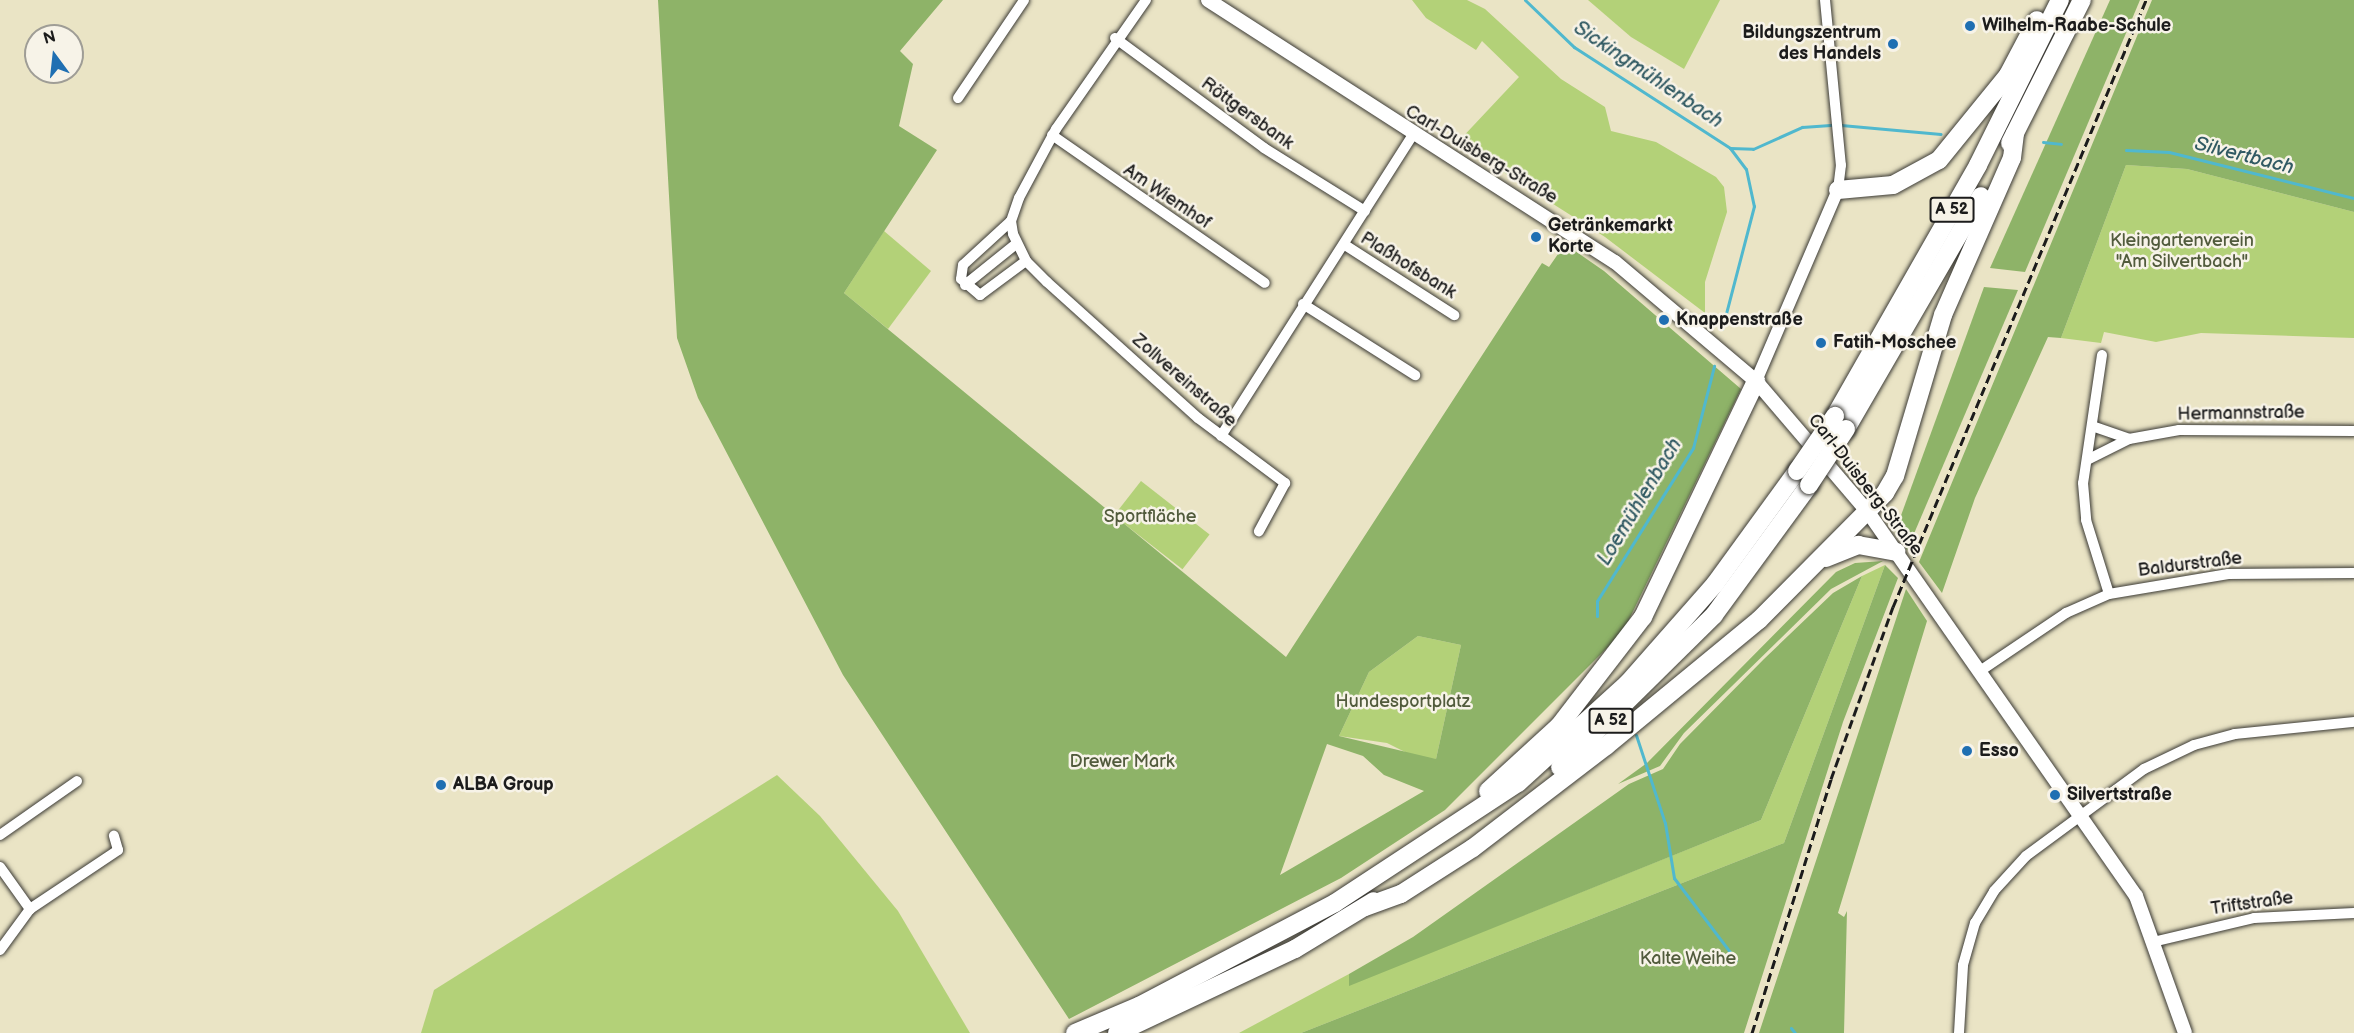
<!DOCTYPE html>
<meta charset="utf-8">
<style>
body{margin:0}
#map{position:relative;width:2354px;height:1033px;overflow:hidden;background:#eae4c5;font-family:"Balsamiq Sans",sans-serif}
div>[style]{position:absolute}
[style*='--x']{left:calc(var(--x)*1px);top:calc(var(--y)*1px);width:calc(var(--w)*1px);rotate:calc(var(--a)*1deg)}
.green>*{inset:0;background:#b3d178;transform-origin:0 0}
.forest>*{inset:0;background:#8eb368}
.stream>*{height:3px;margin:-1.5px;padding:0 1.5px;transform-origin:1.5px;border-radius:1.5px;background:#50b8ce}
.roads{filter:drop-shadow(0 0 2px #3b3a35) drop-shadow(0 0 2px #3b3a35)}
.minor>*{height:10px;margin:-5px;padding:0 5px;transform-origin:5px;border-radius:5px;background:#fff}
.tertiary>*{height:12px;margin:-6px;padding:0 6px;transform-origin:6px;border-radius:6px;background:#fff}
.secondary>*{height:14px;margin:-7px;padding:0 7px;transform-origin:7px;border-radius:7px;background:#fff}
.motorway>*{height:18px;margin:-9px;padding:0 9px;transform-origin:9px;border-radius:9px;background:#fff}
.rail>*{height:3px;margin-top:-1.5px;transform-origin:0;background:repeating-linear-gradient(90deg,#1c1c1c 0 9px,transparent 0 13.5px)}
.bridges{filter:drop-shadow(0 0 2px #3b3a35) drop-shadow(0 0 2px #3b3a35)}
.motorway-bridge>*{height:18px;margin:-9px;padding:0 9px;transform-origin:9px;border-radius:9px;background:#fff}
.dots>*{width:16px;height:16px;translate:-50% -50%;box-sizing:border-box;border:3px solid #f7f3e8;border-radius:50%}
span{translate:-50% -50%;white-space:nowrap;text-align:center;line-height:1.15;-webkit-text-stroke:5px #f7f3e8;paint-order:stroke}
.shield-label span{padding:2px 4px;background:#f7f3e8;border:2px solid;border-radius:4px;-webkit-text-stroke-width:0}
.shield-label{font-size:16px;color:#1c1c1c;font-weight:700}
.poi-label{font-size:18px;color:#1c1c1c;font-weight:700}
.left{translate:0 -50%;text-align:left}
.right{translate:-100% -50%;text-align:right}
.street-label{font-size:18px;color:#1c1c1c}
.park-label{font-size:18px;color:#515b3c}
.water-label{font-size:20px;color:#315a63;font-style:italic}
.north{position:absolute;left:24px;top:24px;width:60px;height:60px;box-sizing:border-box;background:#f7f3e8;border:2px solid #9f9d96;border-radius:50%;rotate:345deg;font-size:16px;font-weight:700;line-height:24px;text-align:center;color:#1c1c1c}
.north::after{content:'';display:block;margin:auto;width:21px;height:27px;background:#1f6fb2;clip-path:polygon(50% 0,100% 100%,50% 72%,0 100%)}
</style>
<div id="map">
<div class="green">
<div style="clip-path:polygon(1412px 0,1467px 0,1485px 9px,1561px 79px,1605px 107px,1611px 131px,1656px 142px,1716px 177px,1724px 187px,1727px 212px,1705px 282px,1705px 313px,1605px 237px,1457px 143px,1519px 77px,1482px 41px,1476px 50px,1426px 18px)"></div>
<div style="clip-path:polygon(1588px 0,1720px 0,1684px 69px,1631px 37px)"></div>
<div style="clip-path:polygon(2126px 165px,2187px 169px,2354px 212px,2354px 338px,2201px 333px,2156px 342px,2104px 332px,2101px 343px,2061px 338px)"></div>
<div style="clip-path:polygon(884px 231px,931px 271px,888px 329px,844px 293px)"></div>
<div style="left:1141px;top:481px;width:87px;height:44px;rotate:38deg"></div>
<div style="clip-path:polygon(1885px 565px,1784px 843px,1301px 1033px,1239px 1033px,1349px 974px,1349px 985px,1761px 820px,1862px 576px)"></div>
<div style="clip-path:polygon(1418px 636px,1461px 645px,1436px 759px,1417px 758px,1387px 743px,1339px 736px,1369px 672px)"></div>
<div style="clip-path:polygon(777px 775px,820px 816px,898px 911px,970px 1033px,421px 1033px,434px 990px)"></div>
</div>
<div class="forest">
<div style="clip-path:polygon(evenodd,658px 0,943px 0,900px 51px,913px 64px,899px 126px,937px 150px,844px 293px,1286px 657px,1542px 263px,1549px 267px,1565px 244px,1604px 271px,1741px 389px,1623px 632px,1445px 810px,1341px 878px,1069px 1019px,843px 675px,698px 398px,677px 338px,658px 0,1418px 636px,1461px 645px,1436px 759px,1339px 736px,1369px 672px,1418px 636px,658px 0,1327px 744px,1363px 756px,1384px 775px,1424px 791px,1280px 875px,1327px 744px)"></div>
<div style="clip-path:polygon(2110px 0,2140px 0,2025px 272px,1990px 268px)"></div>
<div style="clip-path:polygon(2152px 0,2354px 0,2354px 212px,2187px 169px,2126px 165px,2061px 338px,2048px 337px,1975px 498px,1942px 593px,1919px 562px)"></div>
<div style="clip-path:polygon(1984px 287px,2018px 290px,1907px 550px,1895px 532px)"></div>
<div style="clip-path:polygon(1883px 561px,1831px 589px,1684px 733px,1660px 766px,1618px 784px,1647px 763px,1836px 572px,1855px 563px)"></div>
<div style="clip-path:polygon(1885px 565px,1898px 578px,1843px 722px,1744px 1033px,1301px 1033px,1784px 843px)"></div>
<div style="clip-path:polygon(1862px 576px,1761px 820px,1349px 986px,1349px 974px,1413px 937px,1629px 784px,1663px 769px,1680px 744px,1764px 659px,1833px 593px)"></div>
<div style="clip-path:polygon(1906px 589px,1927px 621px,1838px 913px,1844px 917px,1847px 911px,1844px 1033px,1759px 1033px)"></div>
</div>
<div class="stream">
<div style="--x:1525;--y:0;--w:68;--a:43.8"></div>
<div style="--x:1574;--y:47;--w:186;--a:32.9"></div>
<div style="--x:1730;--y:148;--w:26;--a:53"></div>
<div style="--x:1746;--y:169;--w:38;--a:78"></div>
<div style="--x:1754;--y:206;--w:127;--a:104.6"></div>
<div style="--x:1841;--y:125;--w:100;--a:5.1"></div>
<div style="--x:2043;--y:142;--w:18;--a:6"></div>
<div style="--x:1730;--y:148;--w:23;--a:2"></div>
<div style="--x:1753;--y:149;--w:54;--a:-24.2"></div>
<div style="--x:1802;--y:127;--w:32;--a:-4"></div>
<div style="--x:2126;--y:150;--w:43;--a:2.7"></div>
<div style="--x:2169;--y:152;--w:191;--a:14"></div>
<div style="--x:1597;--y:616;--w:15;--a:-90"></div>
<div style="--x:1597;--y:601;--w:181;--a:-57.9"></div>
<div style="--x:1693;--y:448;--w:85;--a:-75.6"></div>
<div style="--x:1636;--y:735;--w:93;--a:71.8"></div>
<div style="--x:1665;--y:823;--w:56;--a:80.7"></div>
<div style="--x:1674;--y:878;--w:103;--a:52.9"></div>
<div style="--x:1791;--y:1028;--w:6;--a:51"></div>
</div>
<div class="roads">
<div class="minor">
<div style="--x:1146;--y:0;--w:157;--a:124.9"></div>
<div style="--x:1056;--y:129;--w:78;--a:118.2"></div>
<div style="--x:1019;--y:198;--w:24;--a:109"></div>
<div style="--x:1011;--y:221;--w:13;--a:81"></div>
<div style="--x:1013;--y:234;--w:30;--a:64"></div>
<div style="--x:1026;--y:261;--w:30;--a:45"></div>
<div style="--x:1047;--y:282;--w:203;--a:42"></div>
<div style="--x:1198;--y:418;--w:109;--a:36.8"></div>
<div style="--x:1285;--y:483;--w:55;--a:118.4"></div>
<div style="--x:1825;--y:0;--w:166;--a:84.5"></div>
<div style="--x:1841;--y:165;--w:25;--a:97"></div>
<div style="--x:1115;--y:38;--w:185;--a:36.4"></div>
<div style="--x:1264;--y:148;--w:119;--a:32"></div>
<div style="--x:958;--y:98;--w:118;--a:-56"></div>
<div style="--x:1052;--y:135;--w:259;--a:34.8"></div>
<div style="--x:1011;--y:221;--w:65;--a:137.5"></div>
<div style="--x:963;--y:265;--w:14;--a:98"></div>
<div style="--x:961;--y:279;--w:25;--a:40"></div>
<div style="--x:980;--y:295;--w:57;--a:-36.5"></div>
<div style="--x:1345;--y:245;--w:130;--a:32.7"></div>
<div style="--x:965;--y:285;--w:65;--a:-38.8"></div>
<div style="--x:1303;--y:304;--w:133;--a:32.4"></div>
<div style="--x:2102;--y:355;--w:129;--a:98.4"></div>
<div style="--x:2083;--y:483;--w:37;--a:85"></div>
<div style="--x:2086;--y:520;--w:77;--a:72.7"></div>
<div style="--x:2092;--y:426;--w:39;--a:19"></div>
<div style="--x:1221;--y:436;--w:357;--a:-57.5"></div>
<div style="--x:2087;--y:460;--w:47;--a:-26.6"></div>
<div style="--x:2129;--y:439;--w:51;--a:-10.2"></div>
<div style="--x:2179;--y:430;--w:175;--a:0.3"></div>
<div style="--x:1980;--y:671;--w:104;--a:-34"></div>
<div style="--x:2066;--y:613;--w:47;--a:-23.8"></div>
<div style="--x:2109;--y:594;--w:121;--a:-9.5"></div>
<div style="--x:2228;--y:574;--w:126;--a:-0.5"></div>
<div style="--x:0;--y:835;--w:94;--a:-35"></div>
<div style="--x:0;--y:867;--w:52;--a:54.5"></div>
<div style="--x:2157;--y:941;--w:100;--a:-13.3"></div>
<div style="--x:2254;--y:918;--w:100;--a:-2.9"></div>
<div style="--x:0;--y:950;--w:51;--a:-53.8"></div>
<div style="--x:30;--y:909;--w:106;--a:-33.8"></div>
<div style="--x:118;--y:850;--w:15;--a:-106"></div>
<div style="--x:1959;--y:1033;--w:68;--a:-86.6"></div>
<div style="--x:1963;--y:965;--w:44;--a:-74.1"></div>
<div style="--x:1975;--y:923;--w:37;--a:-59"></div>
<div style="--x:1994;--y:891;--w:47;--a:-47.6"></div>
<div style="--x:2026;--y:856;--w:147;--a:-36.4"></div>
<div style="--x:2144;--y:769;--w:55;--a:-25.6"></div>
<div style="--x:2194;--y:745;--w:42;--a:-15"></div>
<div style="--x:2235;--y:734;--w:120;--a:-5.8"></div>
</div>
<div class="tertiary">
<div style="--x:1756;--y:381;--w:208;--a:-66.8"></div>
</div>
<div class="secondary">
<div style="--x:1208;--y:0;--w:484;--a:32.8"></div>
<div style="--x:1615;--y:262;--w:185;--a:40.2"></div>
<div style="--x:1756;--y:381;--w:172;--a:49.5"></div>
<div style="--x:1868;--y:512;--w:468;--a:55.1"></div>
<div style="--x:2136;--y:896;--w:145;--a:70.3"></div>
</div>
<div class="motorway">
<div style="--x:2010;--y:143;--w:160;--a:-63.3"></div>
<div style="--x:1838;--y:190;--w:55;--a:-5.2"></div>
<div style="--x:1893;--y:185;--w:52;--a:-28.5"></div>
<div style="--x:1939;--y:160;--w:109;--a:-50.9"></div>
<div style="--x:2008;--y:75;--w:62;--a:-62.2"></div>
<div style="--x:1835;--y:416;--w:289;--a:-60.3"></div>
<div style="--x:1978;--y:165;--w:184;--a:-63.6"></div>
<div style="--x:1846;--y:429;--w:269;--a:-59.9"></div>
<div style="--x:1826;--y:558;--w:35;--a:-22"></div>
<div style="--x:1858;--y:545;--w:39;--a:10"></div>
<div style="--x:1560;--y:767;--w:216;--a:-44.6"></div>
<div style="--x:1714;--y:615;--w:161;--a:-53.8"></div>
<div style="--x:1488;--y:791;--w:96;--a:-42.5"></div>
<div style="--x:1559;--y:726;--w:138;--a:-52.4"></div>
<div style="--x:1643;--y:617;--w:262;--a:-64.4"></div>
<div style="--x:1365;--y:907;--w:38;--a:-20"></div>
<div style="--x:1401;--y:894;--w:85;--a:-32.6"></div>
<div style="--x:1473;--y:848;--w:168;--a:-37.5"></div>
<div style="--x:1606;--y:746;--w:198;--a:-39.5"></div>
<div style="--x:1759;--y:620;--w:179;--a:-45.2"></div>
<div style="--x:1885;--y:493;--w:20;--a:-60"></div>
<div style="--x:1895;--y:476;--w:168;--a:-73.4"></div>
<div style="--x:1943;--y:315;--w:171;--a:-66.3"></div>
<div style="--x:2012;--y:158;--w:24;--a:-83"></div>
<div style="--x:1075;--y:1033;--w:69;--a:-22.9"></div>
<div style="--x:1139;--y:1006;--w:221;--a:-27.7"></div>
<div style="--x:1335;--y:903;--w:219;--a:-33.3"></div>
<div style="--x:1518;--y:783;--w:149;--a:-42.3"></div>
<div style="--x:1628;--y:683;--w:132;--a:-48.7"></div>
<div style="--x:1715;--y:584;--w:140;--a:-54"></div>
<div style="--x:1117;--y:1033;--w:197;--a:-25.3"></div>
<div style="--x:1295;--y:949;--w:92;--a:-31.3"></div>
</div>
</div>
<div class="rail">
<div style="--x:1752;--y:1033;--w:266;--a:-72.7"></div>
<div style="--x:1831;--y:779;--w:183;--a:-70.2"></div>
<div style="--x:1893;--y:607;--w:658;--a:-67.37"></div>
</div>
<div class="bridges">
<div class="motorway-bridge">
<div style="--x:1797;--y:471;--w:67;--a:-55.4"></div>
<div style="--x:1809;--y:485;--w:67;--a:-56.5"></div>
</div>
</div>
<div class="dots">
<div style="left:1970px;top:26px;background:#1f6fb2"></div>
<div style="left:1893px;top:44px;background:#1f6fb2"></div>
<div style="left:1536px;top:237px;background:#1f6fb2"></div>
<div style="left:1664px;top:320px;background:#1f6fb2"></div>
<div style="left:1821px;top:343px;background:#1f6fb2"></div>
<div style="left:1967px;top:751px;background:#1f6fb2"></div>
<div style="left:441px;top:785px;background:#1f6fb2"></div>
<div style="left:2055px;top:795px;background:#1f6fb2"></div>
</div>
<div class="shield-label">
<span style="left:1952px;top:210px">A 52</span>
<span style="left:1611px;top:721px">A 52</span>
</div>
<div class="poi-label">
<span class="left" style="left:1982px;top:26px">Wilhelm-Raabe-Schule</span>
<span class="right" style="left:1881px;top:44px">Bildungszentrum<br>des Handels</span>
<span class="left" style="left:1548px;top:237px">Getränkemarkt<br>Korte</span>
<span class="left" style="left:1676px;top:320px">Knappenstraße</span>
<span class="left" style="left:1833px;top:343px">Fatih-Moschee</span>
<span class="left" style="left:1979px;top:751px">Esso</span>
<span class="left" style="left:453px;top:785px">ALBA Group</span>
<span class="left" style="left:2067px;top:795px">Silvertstraße</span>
</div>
<div class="street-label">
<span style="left:1247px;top:114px;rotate:36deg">Röttgersbank</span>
<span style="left:1481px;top:155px;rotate:31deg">Carl-Duisberg-Straße</span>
<span style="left:1167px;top:197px;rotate:34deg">Am Wiemhof</span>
<span style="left:1408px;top:266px;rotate:32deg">Plaßhofsbank</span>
<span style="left:1184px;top:381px;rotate:41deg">Zollvereinstraße</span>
<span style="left:2241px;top:414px;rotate:-1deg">Hermannstraße</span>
<span style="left:1865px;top:485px;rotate:52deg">Carl-Duisberg-Straße</span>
<span style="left:2190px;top:565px;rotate:-7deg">Baldurstraße</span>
<span style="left:2252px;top:904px;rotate:-8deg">Triftstraße</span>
</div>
<div class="park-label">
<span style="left:2182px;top:252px">Kleingartenverein<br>"Am Silvertbach"</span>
<span style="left:1150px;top:517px">Sportfläche</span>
<span style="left:1403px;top:702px">Hundesportplatz</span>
<span style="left:1122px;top:762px">Drewer Mark</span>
<span style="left:1688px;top:959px">Kalte Weihe</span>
</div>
<div class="water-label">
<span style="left:1648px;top:75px;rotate:34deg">Sickingmühlenbach</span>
<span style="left:2244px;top:156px;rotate:14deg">Silvertbach</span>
<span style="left:1640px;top:502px;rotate:-59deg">Loemühlenbach</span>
</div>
<div class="north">N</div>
</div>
